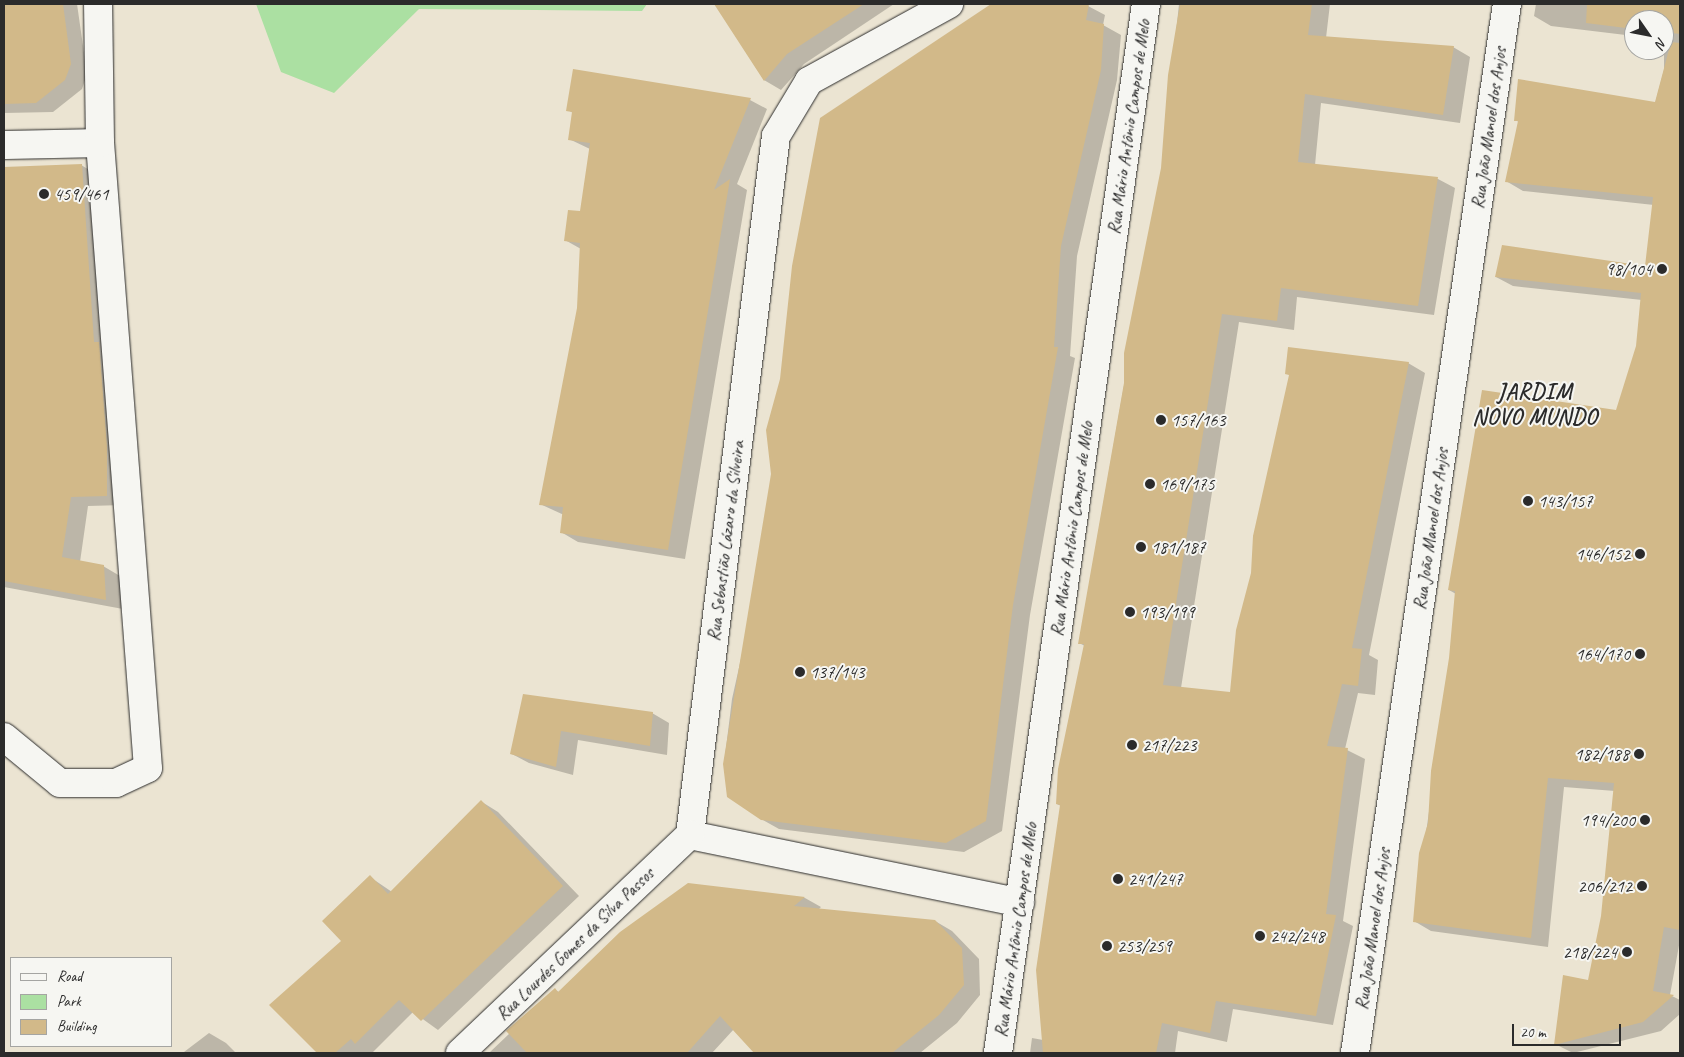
<!DOCTYPE html>
<meta charset="utf-8">
<style>
body{margin:0}
#map{position:relative;width:1684px;height:1057px;overflow:hidden;background:#ebe4d2;font-family:Caveat,sans-serif}
div>[style]{position:absolute}
[style*='--x']{left:calc(var(--x)*1px);top:calc(var(--y)*1px);width:calc(var(--w)*1px);rotate:calc(var(--a)*1deg)}
.green>*{inset:0;background:#abe0a2}
.shadow>*{inset:0;background:#0003}
.building>*{inset:0;background:#d2b989}
.roads{filter:drop-shadow(0 0 1px #2b2b2b) drop-shadow(0 0 1px #2b2b2b)}
.street>*{height:28px;margin:-14px;padding:0 14px;transform-origin:14px;border-radius:14px;background:#f6f6f2}
.dots>*{width:14px;height:14px;translate:-50% -50%;box-sizing:border-box;border:2px solid #f6f6f2;border-radius:50%}
span{translate:-50% -50%;white-space:nowrap;text-align:center;line-height:1.15;-webkit-text-stroke:4px #f6f6f2;paint-order:stroke}
.street-label{font-size:18px;color:#2b2b2b}
.poi-label{font-size:18px;color:#2b2b2b}
.left{translate:0 -50%;text-align:left}
.right{translate:-100% -50%;text-align:right}
.district-label{font-size:22px;color:#2b2b2b;font-weight:700;letter-spacing:1px}
.frame{position:absolute;inset:0;border:5px solid #2b2b2b;pointer-events:none}
.legend{position:absolute;left:10px;top:957px;width:162px;height:90px;box-sizing:border-box;background:#f6f6f2;border:1px solid #a5a5a2;margin:0;padding:6px 9px;list-style:none;font-size:15px;color:#2b2b2b}
.legend li{display:flex;align-items:center;gap:10px;height:25px}
.legend b{width:25px;border:1px solid #a5a5a2}
.north{position:absolute;left:1624px;top:10px;width:50px;height:50px;box-sizing:border-box;background:#f6f6f2;border:1px solid #a5a5a2;border-radius:50%;rotate:123deg;font-size:14px;font-weight:700;line-height:20px;text-align:center;color:#2b2b2b}
.north::after{content:'';display:block;margin:auto;width:18px;height:22px;background:#2b2b2b;clip-path:polygon(50% 0,100% 100%,50% 72%,0 100%)}
.scale{position:absolute;left:1512px;top:1024px;width:109px;height:22px;box-sizing:border-box;border:2px solid #2b2b2b;border-top:0;padding-left:6px;font-size:15px;line-height:18px;white-space:nowrap;color:#2b2b2b;-webkit-text-stroke:4px #f6f6f2;paint-order:stroke}
</style>
<div id="map">
<div class="green">
<div style="clip-path:polygon(256px 4px,647px 4px,642px 11px,419px 9px,334px 93px,281px 72px)"></div>
</div>
<div class="shadow">
<div style="clip-path:polygon(4px 4px,77px 4px,87px 74px,82px 89px,53px 112px,4px 113px)"></div>
<div style="clip-path:polygon(715px 4px,894px 4px,804px 64px,781px 90px,764px 80px)"></div>
<div style="clip-path:polygon(1004px 4px,1088px 6px,1105px 15px,1103px 25px,1121px 35px,1117px 80px,1077px 256px,1070px 356px,1075px 358px,1030px 615px,1002px 831px,964px 852px,779px 829px,761px 819px,724px 764px,732px 699px,754px 600px,976px 31px)"></div>
<div style="clip-path:polygon(1179px 4px,1330px 4px,1326px 38px,1453px 47px,1470px 57px,1460px 123px,1321px 103px,1315px 165px,1438px 179px,1455px 188px,1434px 315px,1297px 297px,1294px 330px,1239px 322px,1181px 688px,1231px 694px,1408px 363px,1425px 373px,1369px 655px,1378px 660px,1375px 695px,1358px 693px,1345px 749px,1365px 759px,1343px 921px,1353px 926px,1333px 1025px,1233px 1009px,1227px 1042px,1178px 1031px,1175px 1053px,1030px 1053px,1032px 1038px,1043px 1040px,1061px 806px,1057px 804px,1085px 646px,1079px 643px,1162px 168px)"></div>
<div style="clip-path:polygon(1536px 4px,1680px 4px,1680px 940px,1670px 995px,1680px 1000px,1680px 1014px,1661px 1031px,1573px 1053px,1555px 1044px,1589px 981px,1602px 916px,1615px 791px,1564px 787px,1548px 947px,1431px 931px,1414px 921px,1450px 658px,1456px 594px,1449px 590px,1617px 411px,1637px 346px,1642px 300px,1513px 286px,1496px 277px,1646px 268px,1654px 205px,1523px 191px,1506px 181px,1519px 122px,1515px 120px,1655px 104px,1664px 70px,1664px 20px,1634px 20px,1634px 36px,1551px 26px,1534px 16px)"></div>
<div style="clip-path:polygon(574px 70px,750px 100px,767px 109px,737px 184px,747px 190px,685px 559px,578px 542px,561px 532px,564px 515px,540px 504px,578px 308px,581px 249px,565px 240px,581px 212px,590px 149px,569px 139px,573px 113px,568px 110px)"></div>
<div style="clip-path:polygon(81px 165px,98px 175px,124px 505px,88px 506px,80px 562px,103px 566px,120px 576px,123px 609px,4px 587px,4px 168px)"></div>
<div style="clip-path:polygon(524px 696px,652px 713px,669px 723px,667px 755px,578px 740px,573px 775px,529px 763px,512px 754px)"></div>
<div style="clip-path:polygon(482px 802px,498px 812px,579px 896px,438px 1030px,413px 1012px,373px 1052px,319px 1053px,271px 1005px,343px 941px,324px 921px,370px 877px,392px 892px)"></div>
<div style="clip-path:polygon(689px 884px,805px 898px,821px 907px,818px 910px,935px 921px,952px 931px,979px 959px,980px 995px,957px 1023px,920px 1053px,756px 1053px,734px 1029px,712px 1053px,489px 1053px,555px 990px,559px 992px)"></div>
<div style="clip-path:polygon(209px 1033px,226px 1043px,236px 1053px,184px 1052px)"></div>
</div>
<div class="building">
<div style="clip-path:polygon(4px 4px,63px 4px,71px 64px,65px 80px,36px 103px,4px 104px)"></div>
<div style="clip-path:polygon(714px 4px,864px 4px,787px 54px,764px 81px)"></div>
<div style="clip-path:polygon(991px 4px,1089px 4px,1086px 20px,1104px 24px,1101px 70px,1061px 246px,1054px 347px,1058px 347px,1013px 605px,986px 821px,946px 843px,761px 820px,727px 797px,723px 764px,771px 474px,766px 430px,780px 379px,792px 266px,820px 118px)"></div>
<div style="clip-path:polygon(1180px 4px,1312px 4px,1308px 35px,1454px 46px,1443px 115px,1305px 94px,1298px 162px,1438px 177px,1418px 306px,1281px 288px,1277px 321px,1222px 314px,1163px 685px,1230px 692px,1236px 630px,1251px 573px,1253px 536px,1289px 375px,1285px 374px,1288px 347px,1409px 362px,1352px 648px,1362px 649px,1358px 686px,1342px 684px,1327px 746px,1348px 748px,1326px 914px,1336px 915px,1316px 1016px,1216px 1001px,1210px 1033px,1162px 1023px,1156px 1053px,1043px 1053px,1036px 970px,1060px 805px,1056px 804px,1058px 769px,1084px 644px,1078px 644px,1124px 383px,1124px 353px,1161px 168px,1168px 75px)"></div>
<div style="clip-path:polygon(1587px 4px,1680px 4px,1680px 34px,1664px 32px,1664px 20px,1634px 20px,1634px 29px,1586px 23px)"></div>
<div style="clip-path:polygon(1671px 42px,1680px 43px,1680px 930px,1664px 927px,1653px 991px,1674px 995px,1643px 1022px,1554px 1045px,1563px 975px,1588px 980px,1601px 916px,1614px 783px,1548px 778px,1531px 938px,1413px 922px,1419px 853px,1428px 823px,1431px 771px,1449px 658px,1455px 591px,1448px 590px,1482px 390px,1616px 410px,1636px 346px,1641px 293px,1495px 277px,1502px 245px,1645px 266px,1653px 197px,1505px 182px,1518px 121px,1514px 121px,1518px 79px,1655px 102px)"></div>
<div style="clip-path:polygon(573px 69px,751px 98px,714px 190px,730px 179px,668px 550px,560px 533px,563px 507px,539px 505px,577px 308px,580px 243px,564px 241px,568px 210px,580px 211px,590px 143px,568px 140px,572px 112px,566px 111px)"></div>
<div style="clip-path:polygon(82px 164px,94px 342px,99px 342px,107px 447px,107px 496px,71px 497px,62px 557px,104px 565px,106px 600px,4px 581px,4px 167px)"></div>
<div style="clip-path:polygon(523px 694px,653px 712px,650px 746px,561px 731px,556px 767px,510px 754px)"></div>
<div style="clip-path:polygon(481px 800px,563px 886px,421px 1021px,399px 1000px,355px 1044px,351px 1039px,335px 1053px,317px 1053px,269px 1005px,341px 941px,322px 921px,370px 875px,388px 894px)"></div>
<div style="clip-path:polygon(688px 883px,805px 897px,794px 906px,935px 920px,962px 948px,964px 985px,939px 1015px,892px 1053px,754px 1053px,720px 1016px,687px 1053px,527px 1053px,506px 1031px,555px 988px,558px 992px,620px 932px)"></div>
</div>
<div class="roads">
<div class="street">
<div style="--x:4;--y:145;--w:96;--a:-1.2"></div>
<div style="--x:4;--y:737;--w:72;--a:39.4"></div>
<div style="--x:60;--y:783;--w:56;--a:0"></div>
<div style="--x:116;--y:783;--w:35;--a:-25"></div>
<div style="--x:148;--y:768;--w:627;--a:-94.39"></div>
<div style="--x:100;--y:143;--w:139;--a:-90.8"></div>
<div style="--x:690;--y:835;--w:704;--a:-82.99"></div>
<div style="--x:776;--y:136;--w:64;--a:-59"></div>
<div style="--x:809;--y:81;--w:160;--a:-28.8"></div>
<div style="--x:690;--y:835;--w:337;--a:11.6"></div>
<div style="--x:460;--y:1053;--w:317;--a:-43.5"></div>
<div style="--x:998;--y:1053;--w:1059;--a:-81.97"></div>
<div style="--x:1355;--y:1053;--w:1060;--a:-81.76"></div>
</div>
</div>
<div class="dots">
<div style="left:44px;top:194px;background:#2b2b2b"></div>
<div style="left:1662px;top:269px;background:#2b2b2b"></div>
<div style="left:1161px;top:420px;background:#2b2b2b"></div>
<div style="left:1150px;top:484px;background:#2b2b2b"></div>
<div style="left:1528px;top:501px;background:#2b2b2b"></div>
<div style="left:1141px;top:547px;background:#2b2b2b"></div>
<div style="left:1640px;top:554px;background:#2b2b2b"></div>
<div style="left:1130px;top:612px;background:#2b2b2b"></div>
<div style="left:1640px;top:654px;background:#2b2b2b"></div>
<div style="left:800px;top:672px;background:#2b2b2b"></div>
<div style="left:1132px;top:745px;background:#2b2b2b"></div>
<div style="left:1639px;top:754px;background:#2b2b2b"></div>
<div style="left:1645px;top:820px;background:#2b2b2b"></div>
<div style="left:1118px;top:879px;background:#2b2b2b"></div>
<div style="left:1642px;top:886px;background:#2b2b2b"></div>
<div style="left:1260px;top:936px;background:#2b2b2b"></div>
<div style="left:1107px;top:946px;background:#2b2b2b"></div>
<div style="left:1627px;top:952px;background:#2b2b2b"></div>
</div>
<div class="street-label">
<span style="left:1129px;top:127px;rotate:-82deg">Rua Mário Antônio Campos de Melo</span>
<span style="left:1489px;top:128px;rotate:-82deg">Rua João Manoel dos Anjos</span>
<span style="left:1072px;top:529px;rotate:-82deg">Rua Mário Antônio Campos de Melo</span>
<span style="left:1431px;top:529px;rotate:-82deg">Rua João Manoel dos Anjos</span>
<span style="left:726px;top:541px;rotate:-83deg">Rua Sebastião Lázaro da Silveira</span>
<span style="left:1373px;top:929px;rotate:-82deg">Rua João Manoel dos Anjos</span>
<span style="left:1016px;top:930px;rotate:-82deg">Rua Mário Antônio Campos de Melo</span>
<span style="left:575px;top:944px;rotate:-44deg">Rua Lourdes Gomes da Silva Passos</span>
</div>
<div class="poi-label">
<span class="left" style="left:54px;top:194px">459/461</span>
<span class="right" style="left:1652px;top:269px">98/104</span>
<span class="left" style="left:1171px;top:420px">157/163</span>
<span class="left" style="left:1160px;top:484px">169/175</span>
<span class="left" style="left:1538px;top:501px">143/157</span>
<span class="left" style="left:1151px;top:547px">181/187</span>
<span class="right" style="left:1630px;top:554px">146/152</span>
<span class="left" style="left:1140px;top:612px">193/199</span>
<span class="right" style="left:1630px;top:654px">164/170</span>
<span class="left" style="left:810px;top:672px">137/143</span>
<span class="left" style="left:1142px;top:745px">217/223</span>
<span class="right" style="left:1629px;top:754px">182/188</span>
<span class="right" style="left:1635px;top:820px">194/200</span>
<span class="left" style="left:1128px;top:879px">241/247</span>
<span class="right" style="left:1632px;top:886px">206/212</span>
<span class="left" style="left:1270px;top:936px">242/248</span>
<span class="left" style="left:1117px;top:946px">253/259</span>
<span class="right" style="left:1617px;top:952px">218/224</span>
</div>
<div class="district-label">
<span style="left:1535px;top:405px">JARDIM<br>NOVO MUNDO</span>
</div>
<div class="frame"></div>
<ul class="legend">
<li><b style="height:6px;background:#f6f6f2"></b>Road</li>
<li><b style="height:14px;background:#abe0a2"></b>Park</li>
<li><b style="height:14px;background:#d2b989"></b>Building</li>
</ul>
<div class="north">N</div>
<div class="scale">20 m</div>
</div>
